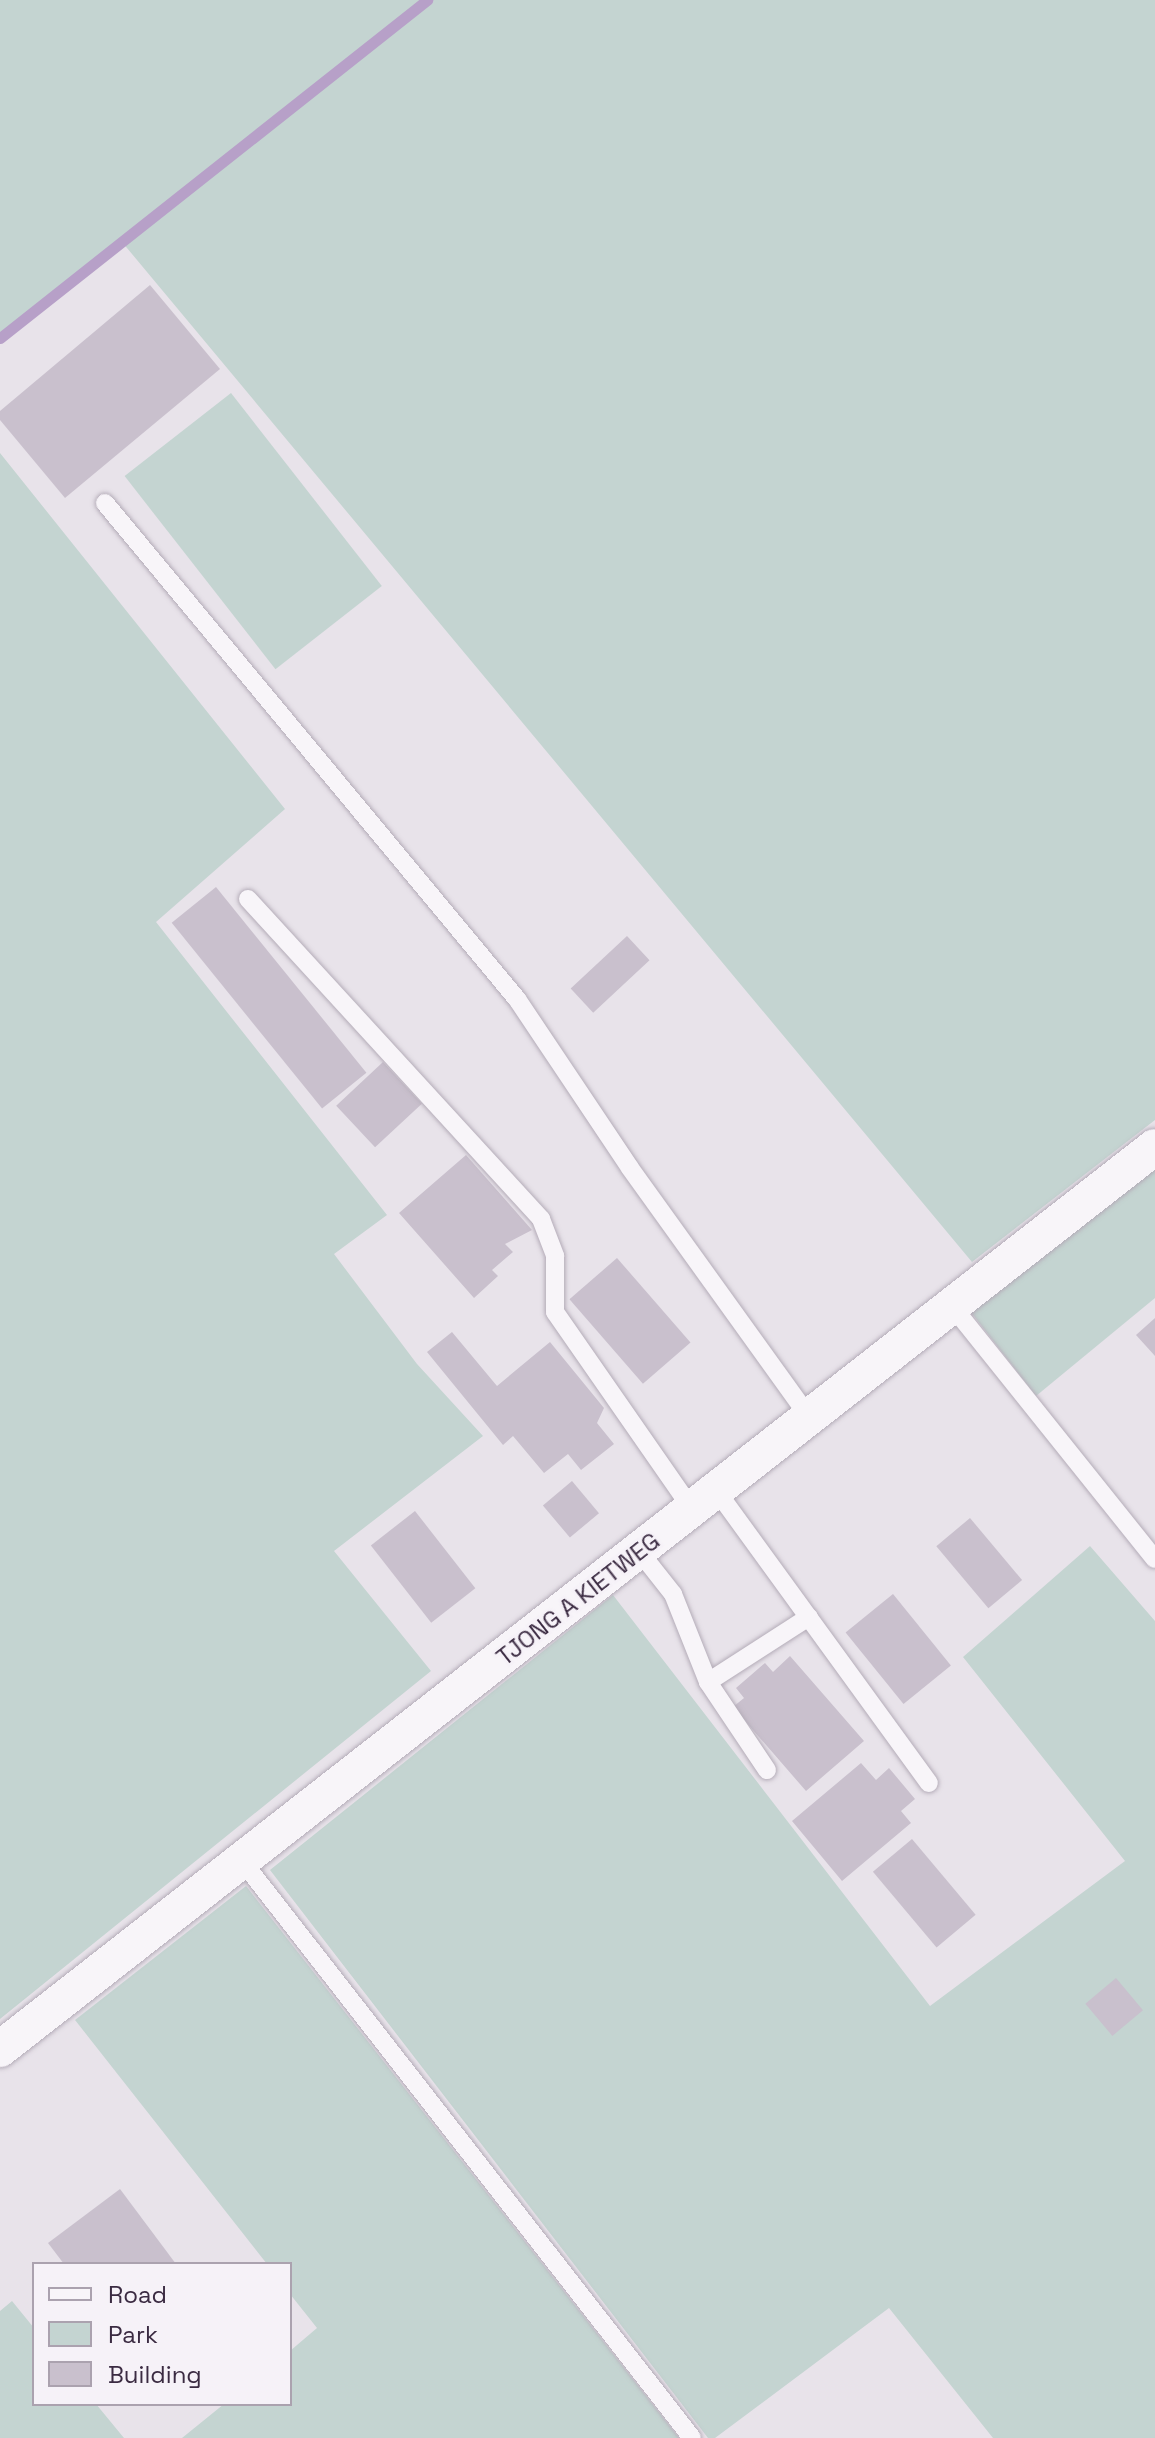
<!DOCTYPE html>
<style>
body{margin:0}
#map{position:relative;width:1155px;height:2438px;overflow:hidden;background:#e8e3ea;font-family:"Space Grotesk",sans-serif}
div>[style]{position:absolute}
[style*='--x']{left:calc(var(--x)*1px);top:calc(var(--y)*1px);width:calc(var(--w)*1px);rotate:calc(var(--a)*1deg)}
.green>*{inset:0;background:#c4d4d1;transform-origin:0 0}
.stream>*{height:11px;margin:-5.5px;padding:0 5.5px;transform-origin:5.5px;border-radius:5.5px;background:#b7a0c8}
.building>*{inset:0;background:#c9c0cd;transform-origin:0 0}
.roads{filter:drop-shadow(0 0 2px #b4acb8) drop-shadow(0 0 2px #b4acb8)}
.service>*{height:18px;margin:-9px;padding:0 9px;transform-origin:9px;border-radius:9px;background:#f8f5f9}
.minor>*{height:36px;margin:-18px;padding:0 18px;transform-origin:18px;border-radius:18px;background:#f8f5f9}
span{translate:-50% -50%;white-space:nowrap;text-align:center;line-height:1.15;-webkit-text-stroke:6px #f6f2f8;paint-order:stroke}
.street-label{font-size:24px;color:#3b2b42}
.legend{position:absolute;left:32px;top:2262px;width:260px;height:144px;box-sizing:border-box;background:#f6f2f8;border:2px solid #aba2af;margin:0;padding:10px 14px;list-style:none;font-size:24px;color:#3b2b42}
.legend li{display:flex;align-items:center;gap:16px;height:40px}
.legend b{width:40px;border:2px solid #aba2af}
</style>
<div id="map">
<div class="green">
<div style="clip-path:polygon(0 0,1155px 0,1155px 1120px,972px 1262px,122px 242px,0 338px)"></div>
<div style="left:231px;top:393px;width:245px;height:135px;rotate:52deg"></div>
<div style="clip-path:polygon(0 453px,285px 809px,156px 922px,387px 1215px,334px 1254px,417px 1364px,483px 1436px,334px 1551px,431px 1671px,0 2019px)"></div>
<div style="clip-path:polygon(1155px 1166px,1155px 1298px,1036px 1396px,970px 1311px)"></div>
<div style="clip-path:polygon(1090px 1546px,1155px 1621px,1155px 2438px,993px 2438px,889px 2308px,715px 2438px,708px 2438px,270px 1870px,613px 1595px,930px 2006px,1125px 1861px,963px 1657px)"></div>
<div style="clip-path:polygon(246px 1886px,679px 2438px,182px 2438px,224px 2404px,290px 2404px,290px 2351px,317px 2328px,290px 2294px,290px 2264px,267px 2264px,75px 2020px)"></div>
<div style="clip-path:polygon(12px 2301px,34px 2328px,34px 2404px,96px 2404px,124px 2438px,0 2438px,0 2311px)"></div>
</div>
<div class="stream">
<div style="--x:0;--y:338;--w:545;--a:-38.36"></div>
</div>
<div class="building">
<div style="clip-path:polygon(150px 285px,220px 369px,65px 498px,0 420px,0 411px)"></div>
<div style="left:216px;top:887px;width:239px;height:57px;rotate:51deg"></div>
<div style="left:627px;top:936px;width:33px;height:77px;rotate:47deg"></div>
<div style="left:383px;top:1062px;width:57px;height:64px;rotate:47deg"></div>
<div style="clip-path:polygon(466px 1155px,532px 1230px,505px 1244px,513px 1252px,492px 1270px,498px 1276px,474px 1298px,399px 1213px)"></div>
<div style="left:617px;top:1258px;width:112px;height:63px;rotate:49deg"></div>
<div style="clip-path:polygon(1155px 1318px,1155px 1356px,1136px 1335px)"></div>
<div style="clip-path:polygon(452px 1332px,497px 1386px,550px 1342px,604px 1408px,597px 1423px,614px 1444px,581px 1470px,568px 1454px,544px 1473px,513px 1436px,503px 1445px,427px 1352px)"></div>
<div style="left:572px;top:1481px;width:42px;height:38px;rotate:50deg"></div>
<div style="left:415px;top:1511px;width:98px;height:56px;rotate:52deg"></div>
<div style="left:970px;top:1518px;width:81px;height:44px;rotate:50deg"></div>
<div style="left:893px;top:1594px;width:92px;height:61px;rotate:51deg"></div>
<div style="clip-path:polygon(790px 1656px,864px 1741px,806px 1791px,733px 1707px,744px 1698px,736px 1688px,765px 1663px,773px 1672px)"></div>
<div style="clip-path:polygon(861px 1763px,876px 1780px,889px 1768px,915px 1799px,901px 1811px,911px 1823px,842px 1881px,792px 1821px)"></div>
<div style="left:912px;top:1839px;width:99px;height:51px;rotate:50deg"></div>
<div style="left:1116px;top:1978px;width:42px;height:40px;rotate:50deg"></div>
<div style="clip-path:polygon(120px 2189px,176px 2264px,64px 2264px,48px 2243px)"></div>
</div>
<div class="roads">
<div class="service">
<div style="--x:105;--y:503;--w:645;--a:50.29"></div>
<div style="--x:517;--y:999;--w:203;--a:56.2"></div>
<div style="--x:630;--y:1168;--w:307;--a:54.3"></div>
<div style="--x:248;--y:899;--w:434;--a:47.5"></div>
<div style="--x:541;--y:1219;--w:40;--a:69"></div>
<div style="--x:555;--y:1256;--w:56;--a:90"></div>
<div style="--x:555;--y:1312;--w:240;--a:55.2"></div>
<div style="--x:952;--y:1306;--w:324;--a:51.3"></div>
<div style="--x:716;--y:1490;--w:362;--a:54"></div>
<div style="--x:639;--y:1551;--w:55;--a:51.7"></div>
<div style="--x:673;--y:1594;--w:95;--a:68.3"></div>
<div style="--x:708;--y:1682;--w:106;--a:56.2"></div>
<div style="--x:708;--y:1682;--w:120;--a:-32.8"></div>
<div style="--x:243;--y:1862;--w:730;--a:52.06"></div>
</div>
<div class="minor">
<div style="--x:0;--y:2049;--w:1465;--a:-37.99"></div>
</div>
</div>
<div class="street-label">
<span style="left:578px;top:1599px;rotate:-38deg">TJONG A KIETWEG</span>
</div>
<ul class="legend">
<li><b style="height:10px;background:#f8f5f9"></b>Road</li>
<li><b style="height:22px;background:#c4d4d1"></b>Park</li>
<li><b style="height:22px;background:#c9c0cd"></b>Building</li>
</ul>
</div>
